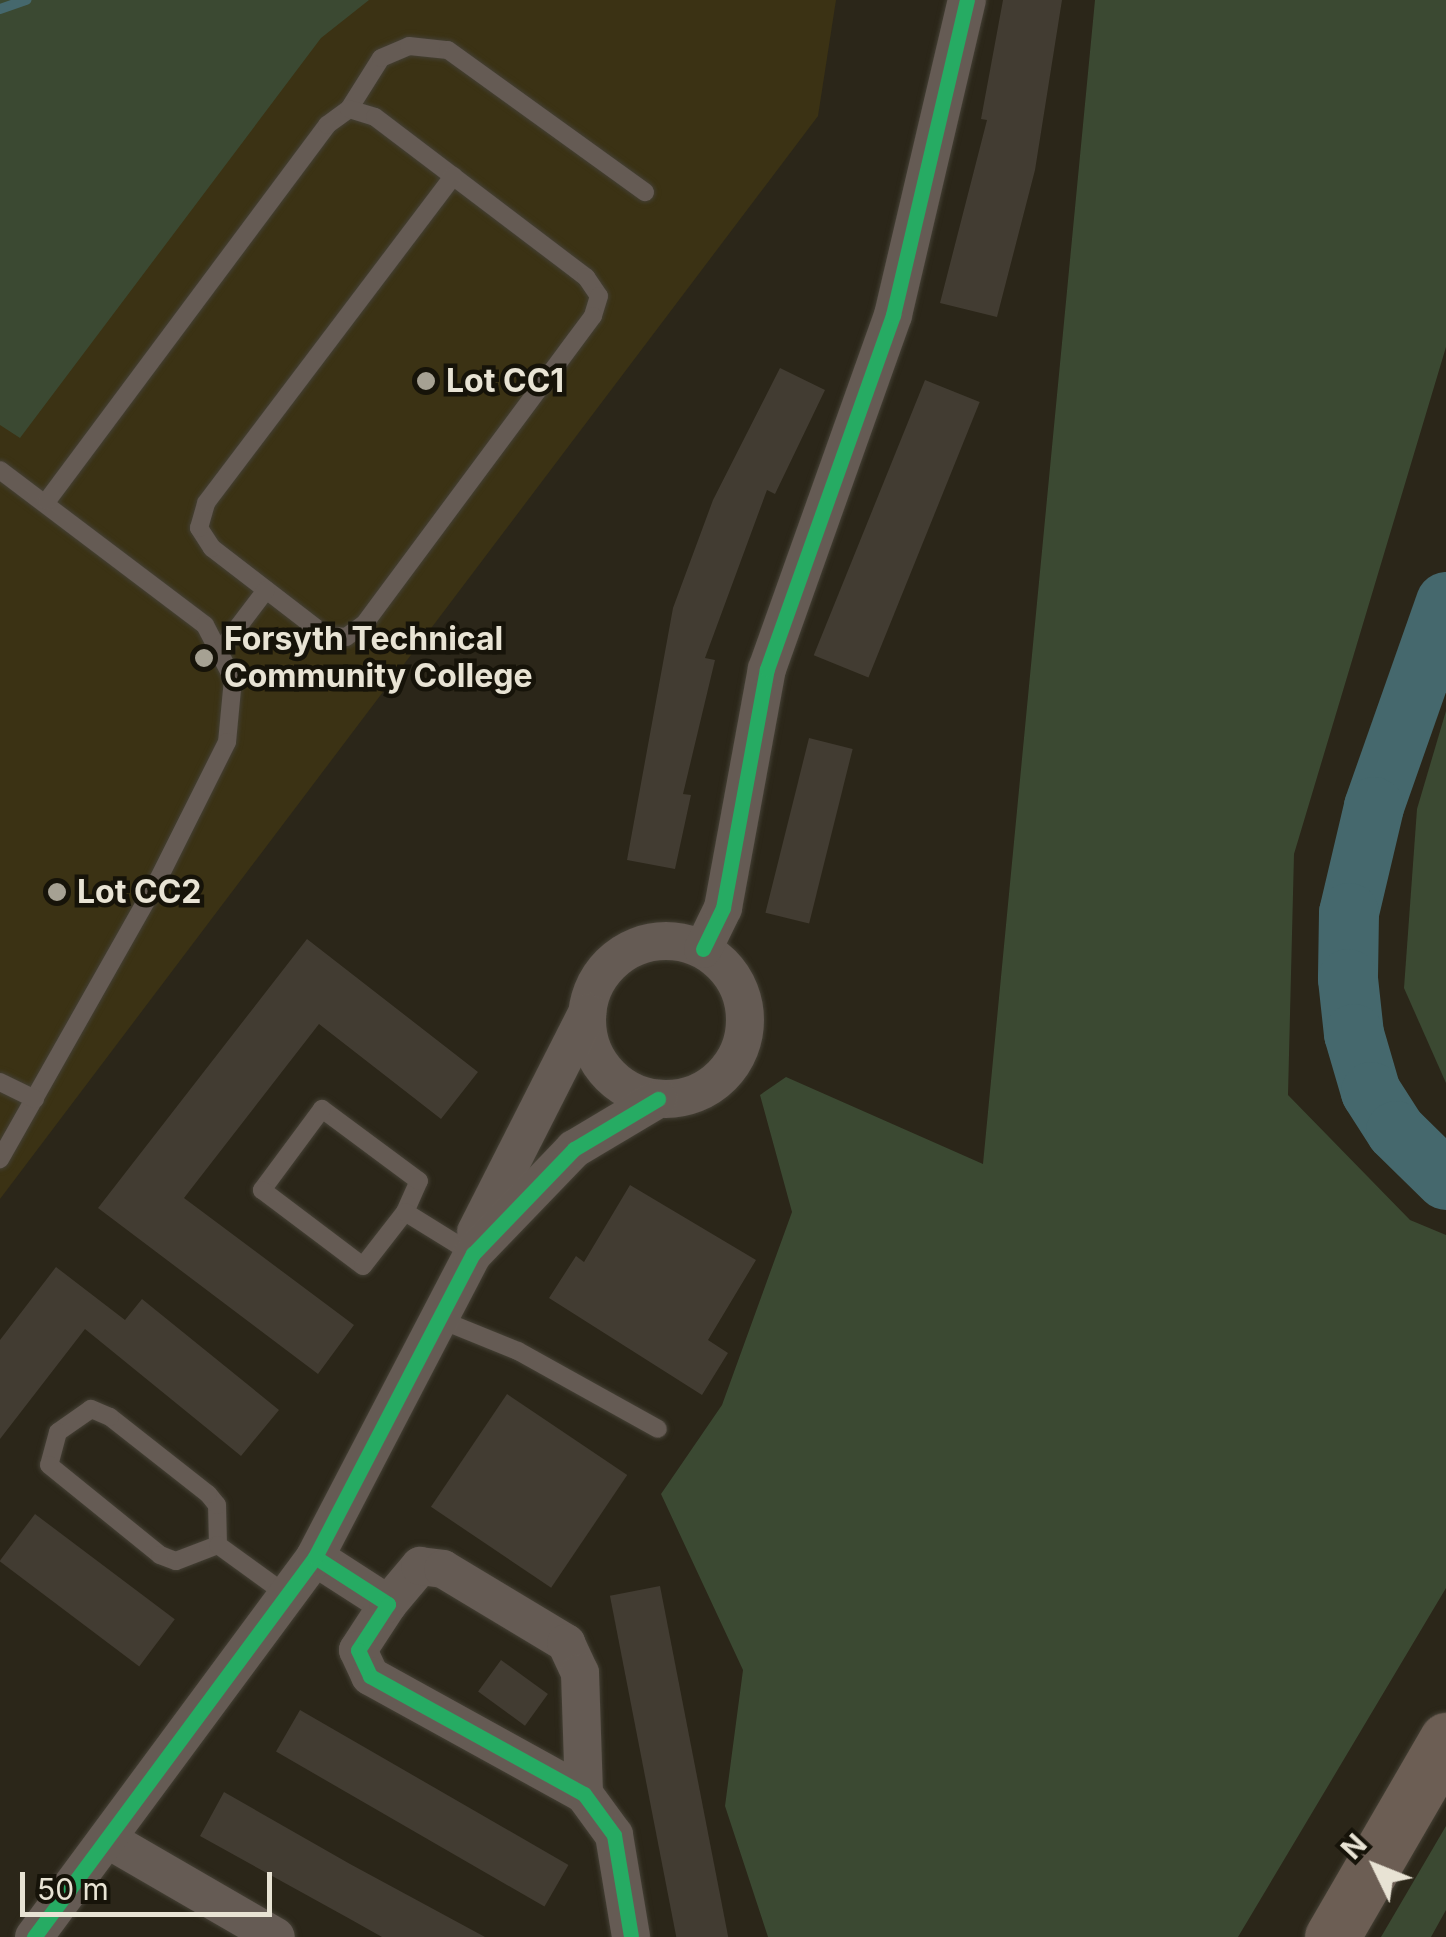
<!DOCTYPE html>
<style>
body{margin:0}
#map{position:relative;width:1446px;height:1937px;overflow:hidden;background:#2b2619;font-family:Inter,sans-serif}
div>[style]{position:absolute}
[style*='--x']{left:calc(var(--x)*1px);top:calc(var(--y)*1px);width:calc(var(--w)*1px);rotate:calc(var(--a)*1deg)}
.built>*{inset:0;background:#3b3214}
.green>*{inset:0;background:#3b4932}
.stream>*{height:10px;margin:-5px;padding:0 5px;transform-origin:5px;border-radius:5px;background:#45686d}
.river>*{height:60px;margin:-30px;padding:0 30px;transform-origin:30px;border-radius:30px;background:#45686d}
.building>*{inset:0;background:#423c32;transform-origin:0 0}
.roads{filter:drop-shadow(0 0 2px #444035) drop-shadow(0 0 2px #444035)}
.lane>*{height:18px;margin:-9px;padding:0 9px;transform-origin:9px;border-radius:9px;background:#655b54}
.street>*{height:38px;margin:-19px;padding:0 19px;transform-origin:19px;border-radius:19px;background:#655b54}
.street>.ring{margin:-19px;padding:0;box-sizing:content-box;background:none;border:38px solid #655b54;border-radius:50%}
.highway>*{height:55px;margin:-27.5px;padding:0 27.5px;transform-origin:27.5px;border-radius:27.5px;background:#6c5e54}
.cycleway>*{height:15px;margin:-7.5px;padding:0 7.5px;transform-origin:7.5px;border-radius:7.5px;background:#26ab63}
.dots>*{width:28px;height:28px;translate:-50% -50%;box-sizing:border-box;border:5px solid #161309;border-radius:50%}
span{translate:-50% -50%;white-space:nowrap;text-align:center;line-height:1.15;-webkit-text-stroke:9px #161309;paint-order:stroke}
.poi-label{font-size:32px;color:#e8e3d4;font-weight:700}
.left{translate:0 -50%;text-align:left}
.north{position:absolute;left:1326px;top:1817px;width:100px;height:100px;-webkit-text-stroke:8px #161309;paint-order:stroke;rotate:313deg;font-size:28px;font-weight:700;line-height:40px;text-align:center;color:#e8e3d4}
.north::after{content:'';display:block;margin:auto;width:35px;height:45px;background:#e8e3d4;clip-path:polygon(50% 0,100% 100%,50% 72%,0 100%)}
.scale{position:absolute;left:20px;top:1872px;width:252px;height:45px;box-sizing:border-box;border:5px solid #e8e3d4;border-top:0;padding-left:12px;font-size:30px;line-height:35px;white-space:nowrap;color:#e8e3d4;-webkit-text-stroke:8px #161309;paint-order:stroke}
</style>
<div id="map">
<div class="built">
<div style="clip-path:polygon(0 0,836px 0,818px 116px,0 1199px)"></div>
</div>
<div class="green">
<div style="clip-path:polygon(0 0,369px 0,321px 38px,20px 438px,0 425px)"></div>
<div style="clip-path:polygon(1095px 0,1446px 0,1446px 347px,1294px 854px,1288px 1095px,1410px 1220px,1446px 1235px,1446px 1588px,1238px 1937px,768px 1937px,725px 1806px,743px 1670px,661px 1494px,722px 1405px,792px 1212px,760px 1095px,786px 1077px,983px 1164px)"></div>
<div style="clip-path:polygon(1446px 711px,1446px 1083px,1404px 988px,1417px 809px)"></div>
<div style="clip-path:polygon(1446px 1826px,1446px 1910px,1431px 1937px,1381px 1937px)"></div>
</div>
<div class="stream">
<div style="--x:0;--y:9;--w:28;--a:-19"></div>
</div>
<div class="river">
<div style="--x:1446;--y:602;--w:217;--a:109.4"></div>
<div style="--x:1374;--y:807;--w:109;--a:103.3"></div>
<div style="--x:1349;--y:913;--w:66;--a:90.9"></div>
<div style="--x:1348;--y:979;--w:55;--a:83.8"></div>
<div style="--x:1354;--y:1034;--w:60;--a:73.7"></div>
<div style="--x:1371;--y:1092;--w:46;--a:57.3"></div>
<div style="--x:1396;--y:1131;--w:70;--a:44.4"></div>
</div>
<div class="building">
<div style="clip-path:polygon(1003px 0,1062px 0,1035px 170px,997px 317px,940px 303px,987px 120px,981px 119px)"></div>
<div style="clip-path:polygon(780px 368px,825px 390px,775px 494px,767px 490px,705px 658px,715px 660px,683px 794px,691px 795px,675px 869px,627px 860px,673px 608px,713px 500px)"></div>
<div style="left:925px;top:380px;width:59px;height:297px;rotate:22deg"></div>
<div style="left:809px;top:738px;width:45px;height:180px;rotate:14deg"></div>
<div style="clip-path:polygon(307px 939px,478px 1072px,441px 1119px,319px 1024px,184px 1198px,354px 1325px,318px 1374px,98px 1208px)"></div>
<div style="clip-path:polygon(630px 1185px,756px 1260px,708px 1340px,728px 1353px,702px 1395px,549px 1298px,576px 1256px,584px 1262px)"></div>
<div style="clip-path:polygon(56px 1267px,125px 1320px,142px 1299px,279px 1410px,241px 1456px,85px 1329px,0 1439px,0 1340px)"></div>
<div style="left:507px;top:1394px;width:145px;height:136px;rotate:34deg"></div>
<div style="left:35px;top:1514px;width:175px;height:59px;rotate:37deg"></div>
<div style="left:660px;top:1586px;width:358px;height:51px;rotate:79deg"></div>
<div style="left:501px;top:1660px;width:58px;height:39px;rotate:36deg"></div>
<div style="left:300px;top:1710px;width:310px;height:48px;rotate:30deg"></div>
<div style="clip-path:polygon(224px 1792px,350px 1864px,485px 1937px,382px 1937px,350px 1919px,200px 1836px)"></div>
</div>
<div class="roads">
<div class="lane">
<div style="--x:349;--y:109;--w:60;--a:-57.9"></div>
<div style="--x:381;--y:58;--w:30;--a:-23"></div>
<div style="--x:409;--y:46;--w:39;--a:6"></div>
<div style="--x:448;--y:50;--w:243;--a:35.8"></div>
<div style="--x:0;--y:470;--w:257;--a:37.1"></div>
<div style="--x:205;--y:625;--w:61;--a:62.6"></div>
<div style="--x:233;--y:679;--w:63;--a:95.4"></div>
<div style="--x:227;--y:742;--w:154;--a:116.6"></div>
<div style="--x:158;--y:880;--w:321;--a:119.5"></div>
<div style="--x:47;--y:501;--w:469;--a:-53.3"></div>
<div style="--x:327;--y:125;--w:27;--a:-36"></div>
<div style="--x:349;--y:109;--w:27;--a:17"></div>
<div style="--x:375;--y:117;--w:265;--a:37.2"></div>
<div style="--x:586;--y:277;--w:23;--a:56"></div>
<div style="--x:599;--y:296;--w:21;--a:107"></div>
<div style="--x:593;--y:316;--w:384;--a:126.6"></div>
<div style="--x:364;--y:624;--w:22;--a:144"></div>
<div style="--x:346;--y:637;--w:21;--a:-175"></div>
<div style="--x:325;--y:635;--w:143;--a:-142.4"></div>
<div style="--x:212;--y:548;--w:24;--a:-123"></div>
<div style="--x:199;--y:528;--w:26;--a:-74"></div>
<div style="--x:206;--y:503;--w:410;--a:-52.9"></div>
<div style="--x:219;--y:652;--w:78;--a:-52.8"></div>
<div style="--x:0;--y:1082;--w:39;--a:26"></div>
<div style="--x:405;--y:1212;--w:34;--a:-66"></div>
<div style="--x:419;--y:1181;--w:121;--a:-143.4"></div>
<div style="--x:322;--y:1109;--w:101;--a:126.5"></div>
<div style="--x:262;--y:1190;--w:126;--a:37"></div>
<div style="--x:363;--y:1266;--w:68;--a:-52.1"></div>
<div style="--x:405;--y:1212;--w:80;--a:31.7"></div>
<div style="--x:439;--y:1319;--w:85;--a:22.1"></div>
<div style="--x:518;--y:1351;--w:160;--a:29.1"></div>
<div style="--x:218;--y:1545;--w:40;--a:-91.4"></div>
<div style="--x:217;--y:1505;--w:14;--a:-129"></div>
<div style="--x:208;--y:1494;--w:125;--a:-141.8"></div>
<div style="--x:110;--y:1417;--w:21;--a:-157"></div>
<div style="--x:91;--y:1409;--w:40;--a:145.1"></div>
<div style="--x:58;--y:1432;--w:34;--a:105"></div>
<div style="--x:49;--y:1465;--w:143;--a:39"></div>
<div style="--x:160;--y:1555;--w:17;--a:21"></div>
<div style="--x:176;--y:1561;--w:45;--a:-20.9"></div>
<div style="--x:218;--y:1545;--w:85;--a:35.9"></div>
</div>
<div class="street">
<div class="ring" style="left:587px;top:941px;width:120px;height:120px"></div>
<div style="--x:703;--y:949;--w:46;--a:-64"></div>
<div style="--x:723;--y:908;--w:243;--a:-79.6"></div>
<div style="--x:767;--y:669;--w:376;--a:-70.4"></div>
<div style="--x:893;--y:315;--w:324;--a:-76.8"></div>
<div style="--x:476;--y:1232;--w:246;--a:-63.1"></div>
<div style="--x:315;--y:1557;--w:87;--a:32.8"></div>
<div style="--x:388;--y:1604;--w:55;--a:123.1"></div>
<div style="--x:358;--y:1650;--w:29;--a:65"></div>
<div style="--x:370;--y:1676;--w:244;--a:28.9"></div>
<div style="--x:584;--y:1794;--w:51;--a:53.8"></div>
<div style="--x:614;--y:1835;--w:103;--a:80.5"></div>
<div style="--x:388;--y:1604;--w:50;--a:-49.9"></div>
<div style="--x:420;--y:1566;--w:23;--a:7"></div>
<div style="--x:443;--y:1569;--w:144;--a:31"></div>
<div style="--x:566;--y:1643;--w:33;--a:65"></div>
<div style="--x:580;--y:1673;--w:121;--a:88.1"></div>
<div style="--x:107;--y:1839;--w:195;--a:30.1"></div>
<div style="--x:34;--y:1937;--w:473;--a:-53.5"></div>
<div style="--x:315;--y:1557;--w:342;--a:-62.5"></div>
<div style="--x:473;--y:1254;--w:146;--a:-46.1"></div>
<div style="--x:574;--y:1149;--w:98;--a:-30.8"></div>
</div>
<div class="highway">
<div style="--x:1332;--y:1937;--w:228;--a:-59.9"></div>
</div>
</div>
<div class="cycleway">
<div style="--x:703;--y:949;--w:46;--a:-64"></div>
<div style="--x:723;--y:908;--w:243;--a:-79.6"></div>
<div style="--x:767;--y:669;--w:376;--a:-70.4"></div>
<div style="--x:893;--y:315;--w:324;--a:-76.8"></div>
<div style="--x:315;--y:1557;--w:87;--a:32.8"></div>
<div style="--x:388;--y:1604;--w:55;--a:123.1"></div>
<div style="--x:358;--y:1650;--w:29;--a:65"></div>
<div style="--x:370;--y:1676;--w:244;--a:28.9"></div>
<div style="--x:584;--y:1794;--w:51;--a:53.8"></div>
<div style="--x:614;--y:1835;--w:103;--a:80.5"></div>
<div style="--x:34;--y:1937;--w:473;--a:-53.5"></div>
<div style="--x:315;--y:1557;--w:342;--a:-62.5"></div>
<div style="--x:473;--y:1254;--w:146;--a:-46.1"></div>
<div style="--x:574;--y:1149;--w:98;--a:-30.8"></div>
</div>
<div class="dots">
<div style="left:426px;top:381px;background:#a6a193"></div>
<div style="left:204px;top:658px;background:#a6a193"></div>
<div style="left:57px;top:892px;background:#a6a193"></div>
</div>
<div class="poi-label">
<span class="left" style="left:446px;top:381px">Lot CC1</span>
<span class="left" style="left:224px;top:658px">Forsyth Technical<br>Community College</span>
<span class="left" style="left:77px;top:892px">Lot CC2</span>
</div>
<div class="north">N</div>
<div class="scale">50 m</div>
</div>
